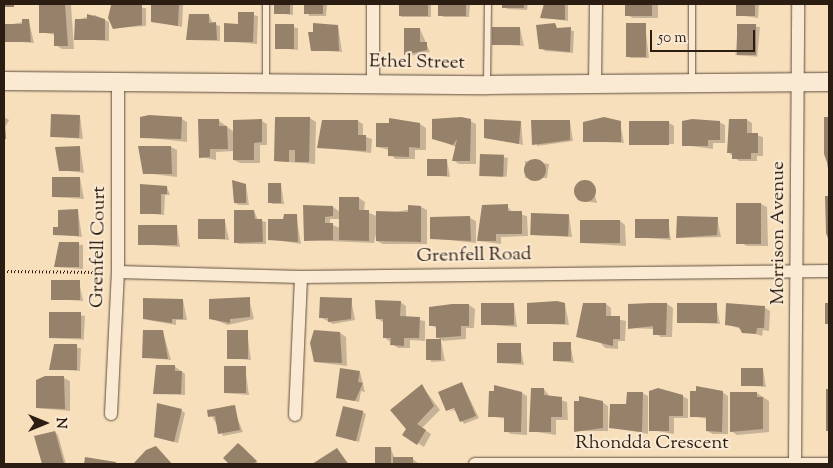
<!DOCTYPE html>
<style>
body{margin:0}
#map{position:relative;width:833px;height:468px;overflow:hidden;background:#f8dfbc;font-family:"Sorts Mill Goudy",serif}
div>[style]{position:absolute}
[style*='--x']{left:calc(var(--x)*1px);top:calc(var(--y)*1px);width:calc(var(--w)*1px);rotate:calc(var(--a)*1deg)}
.shadow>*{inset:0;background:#0003;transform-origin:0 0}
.building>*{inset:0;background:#96826b;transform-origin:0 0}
.round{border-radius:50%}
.path>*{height:2.5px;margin-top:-1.25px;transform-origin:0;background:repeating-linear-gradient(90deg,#2c1d13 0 1px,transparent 0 3.5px)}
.roads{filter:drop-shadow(0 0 1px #5f4e3d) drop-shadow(0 0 1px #5f4e3d)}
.lane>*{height:6px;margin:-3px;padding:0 3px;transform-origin:3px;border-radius:3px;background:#faead3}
.street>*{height:12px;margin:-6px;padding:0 6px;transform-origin:6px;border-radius:6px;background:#faead3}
.secondary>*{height:18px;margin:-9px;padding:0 9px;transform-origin:9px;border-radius:9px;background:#faead3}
span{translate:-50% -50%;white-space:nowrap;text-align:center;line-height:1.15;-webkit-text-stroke:4px #faead3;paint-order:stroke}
.street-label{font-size:19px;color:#2c1d13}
.frame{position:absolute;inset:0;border:5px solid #2c1d13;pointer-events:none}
.north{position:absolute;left:20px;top:398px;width:50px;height:50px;-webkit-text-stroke:4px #faead3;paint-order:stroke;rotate:90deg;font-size:14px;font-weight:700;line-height:20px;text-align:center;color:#2c1d13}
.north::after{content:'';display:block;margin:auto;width:18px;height:22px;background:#2c1d13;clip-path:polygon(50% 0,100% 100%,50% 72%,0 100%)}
.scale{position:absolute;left:650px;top:30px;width:105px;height:22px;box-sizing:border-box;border:2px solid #2c1d13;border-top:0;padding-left:6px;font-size:15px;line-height:18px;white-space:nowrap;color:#2c1d13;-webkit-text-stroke:4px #faead3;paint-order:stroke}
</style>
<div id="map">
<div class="shadow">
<div style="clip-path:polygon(40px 4px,71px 5px,74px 49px,62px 49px,56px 45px,56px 35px,40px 32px)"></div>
<div style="clip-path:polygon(152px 4px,183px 5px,182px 27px,153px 21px)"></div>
<div style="clip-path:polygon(276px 4px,293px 4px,293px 15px,276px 13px)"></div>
<div style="clip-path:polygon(306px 4px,341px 4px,341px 5px,327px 5px,326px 16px,309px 16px)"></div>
<div style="left:401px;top:4px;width:30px;height:13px"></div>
<div style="clip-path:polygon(439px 4px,470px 4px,469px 17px,443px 17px)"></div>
<div style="clip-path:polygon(504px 4px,528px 4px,527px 10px,507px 9px)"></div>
<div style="clip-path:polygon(544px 4px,568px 4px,568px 21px,541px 17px)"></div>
<div style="clip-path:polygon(627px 4px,658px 4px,658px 18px,633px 18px,627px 15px)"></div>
<div style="clip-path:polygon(737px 4px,759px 4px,758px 18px,737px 15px)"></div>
<div style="clip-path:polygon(112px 6px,146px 8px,146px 26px,114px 28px)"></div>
<div style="clip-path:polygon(239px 13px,258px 16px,257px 44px,225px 41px,239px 25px)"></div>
<div style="clip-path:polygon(95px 15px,109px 22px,109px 41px,76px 39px,76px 20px)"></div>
<div style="clip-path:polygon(209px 15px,213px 24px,220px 26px,220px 41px,187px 40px)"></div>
<div style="clip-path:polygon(29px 21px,34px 43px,7px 41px,7px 25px)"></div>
<div style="clip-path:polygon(645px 24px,649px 58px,631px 58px,627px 56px)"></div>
<div style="clip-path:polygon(276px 25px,298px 28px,298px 50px,276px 48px)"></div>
<div style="left:738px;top:25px;width:22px;height:30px;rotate:5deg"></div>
<div style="clip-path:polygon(338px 26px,342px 52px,313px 50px)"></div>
<div style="clip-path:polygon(537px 27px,574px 31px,573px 53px,545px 51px,538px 42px)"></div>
<div style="clip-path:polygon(520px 28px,524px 46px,494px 44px)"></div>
<div style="clip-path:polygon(420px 29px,430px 52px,409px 56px,405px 54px)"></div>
<div style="clip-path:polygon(80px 116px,83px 139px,51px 136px)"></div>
<div style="left:4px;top:117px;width:6px;height:24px;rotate:31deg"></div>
<div style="clip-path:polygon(310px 118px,316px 122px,315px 164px,275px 161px)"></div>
<div style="clip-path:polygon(182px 119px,187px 122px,187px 142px,141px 137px)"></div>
<div style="clip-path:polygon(826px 119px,829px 119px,829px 168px,827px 167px)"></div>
<div style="clip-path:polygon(218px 120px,234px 132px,262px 121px,267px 124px,267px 145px,260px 145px,260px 163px,240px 163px,234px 160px,234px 151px,216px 152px,216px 160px,200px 157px)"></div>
<div style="clip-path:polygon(747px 120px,752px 123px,752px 134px,763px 137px,763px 156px,757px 156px,757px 161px,739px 161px,728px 152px)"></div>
<div style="clip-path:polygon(358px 121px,363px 124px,363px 136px,372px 139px,371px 153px,318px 147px)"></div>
<div style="clip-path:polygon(470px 121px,476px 124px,476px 164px,459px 164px,453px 160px,456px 147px,434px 138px)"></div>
<div style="clip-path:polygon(532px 121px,570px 122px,573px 141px,537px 146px)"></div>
<div style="clip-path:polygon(521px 122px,523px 145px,486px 137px)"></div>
<div style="clip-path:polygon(668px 122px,674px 126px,674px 144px,630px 144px)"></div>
<div style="clip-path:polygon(719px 122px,725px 125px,725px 143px,713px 143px,713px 149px,683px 145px)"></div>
<div style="clip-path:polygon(620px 123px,624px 143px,584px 141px)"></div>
<div style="clip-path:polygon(420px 124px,426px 128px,426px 150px,415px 150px,415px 159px,395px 159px,389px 150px,377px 147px)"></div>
<div style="clip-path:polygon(80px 147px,84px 173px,60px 170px,56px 148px)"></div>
<div style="clip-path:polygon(171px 147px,177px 150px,177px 177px,144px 173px)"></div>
<div style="left:482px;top:156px;width:26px;height:19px;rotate:4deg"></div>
<div style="clip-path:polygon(447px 160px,450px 177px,428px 175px)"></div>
<div style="clip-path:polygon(525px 161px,549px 164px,547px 178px,525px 178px)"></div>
<div style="clip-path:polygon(80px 178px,84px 199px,53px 197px)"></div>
<div style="clip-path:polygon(591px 181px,597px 203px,577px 200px,578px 184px)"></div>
<div style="clip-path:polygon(281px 184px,284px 204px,273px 204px,269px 202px)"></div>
<div style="clip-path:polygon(246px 185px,249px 205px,239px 205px,235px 203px)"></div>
<div style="clip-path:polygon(167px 187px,170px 195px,165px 195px,164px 215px,142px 213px)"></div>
<div style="clip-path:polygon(evenodd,359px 198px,365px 202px,364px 211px,377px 216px,421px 207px,427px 210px,427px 244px,383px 244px,377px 241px,377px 230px,374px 243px,305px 240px,333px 207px,340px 212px,359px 198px,330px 219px,340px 219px,340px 228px,330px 224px,330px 219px)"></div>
<div style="clip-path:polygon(761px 204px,767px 207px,768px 246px,747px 246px,741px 243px)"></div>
<div style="clip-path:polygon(507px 206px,513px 213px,527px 216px,528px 236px,501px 237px,501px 244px,479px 241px)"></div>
<div style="clip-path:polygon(78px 211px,82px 237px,54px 234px,59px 228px)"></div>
<div style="clip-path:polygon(254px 211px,258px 220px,266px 222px,266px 244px,239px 244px,235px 242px)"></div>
<div style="clip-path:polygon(296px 215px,301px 244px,270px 239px,285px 220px)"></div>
<div style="clip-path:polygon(569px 215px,572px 237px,532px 235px)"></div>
<div style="clip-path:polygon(470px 218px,476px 221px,476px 243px,431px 238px)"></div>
<div style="clip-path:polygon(717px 218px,721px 237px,678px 238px)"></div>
<div style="clip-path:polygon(225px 221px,229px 240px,199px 238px)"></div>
<div style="clip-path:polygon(620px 221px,625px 225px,626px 246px,581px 243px)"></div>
<div style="clip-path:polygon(668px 221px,671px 240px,636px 237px)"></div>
<div style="clip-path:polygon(177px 226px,180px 247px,139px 244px)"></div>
<div style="clip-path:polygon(60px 243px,83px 245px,83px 269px,55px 267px)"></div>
<div style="clip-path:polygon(79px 281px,83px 301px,53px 299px)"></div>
<div style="clip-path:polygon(144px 299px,183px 300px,187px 320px,176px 320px,176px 325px,148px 320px)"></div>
<div style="clip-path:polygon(249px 299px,254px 319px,228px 325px,210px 318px)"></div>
<div style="clip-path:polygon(351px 299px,355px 320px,333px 324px,320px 317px)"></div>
<div style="clip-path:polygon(400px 302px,406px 306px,406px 318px,425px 321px,425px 341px,443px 341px,437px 337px,437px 328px,430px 325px,469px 305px,475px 309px,474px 328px,466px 328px,466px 339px,441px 341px,445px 361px,431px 362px,427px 341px,410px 340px,410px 348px,398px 348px,384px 337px,383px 322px,378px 319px)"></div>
<div style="clip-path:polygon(514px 304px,517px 327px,482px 324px)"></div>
<div style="clip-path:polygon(565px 304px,569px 325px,528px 323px)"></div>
<div style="clip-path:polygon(606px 304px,611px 308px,611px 318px,626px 321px,625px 341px,618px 341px,618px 349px,605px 348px,599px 341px,578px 336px)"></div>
<div style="clip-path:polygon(667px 304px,673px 308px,672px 337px,660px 337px,654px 329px,629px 328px)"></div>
<div style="clip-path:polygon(716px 304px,720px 324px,678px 322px)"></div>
<div style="clip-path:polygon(764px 307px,770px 311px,769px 331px,763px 330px,762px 336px,726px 324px)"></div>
<div style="left:51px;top:314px;width:34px;height:24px;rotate:3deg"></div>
<div style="clip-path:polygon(247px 331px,251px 360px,228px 358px)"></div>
<div style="clip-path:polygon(163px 332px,171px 360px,143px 357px)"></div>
<div style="clip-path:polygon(340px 333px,346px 337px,347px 366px,315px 362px)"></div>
<div style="clip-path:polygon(570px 343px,574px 363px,554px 361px)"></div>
<div style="clip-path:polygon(520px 345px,524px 365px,499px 363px)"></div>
<div style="clip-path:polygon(55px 346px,81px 348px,80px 371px,50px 369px)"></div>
<div style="clip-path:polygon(174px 366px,185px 374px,185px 395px,154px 394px)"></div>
<div style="clip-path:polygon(245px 367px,249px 395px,225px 393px)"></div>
<div style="clip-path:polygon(763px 369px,766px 387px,742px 385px)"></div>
<div style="clip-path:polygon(360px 372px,365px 392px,361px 391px,359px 402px,337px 397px)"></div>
<div style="left:4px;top:378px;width:1px;height:25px;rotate:45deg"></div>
<div style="clip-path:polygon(64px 378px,70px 381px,70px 411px,37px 408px)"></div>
<div style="clip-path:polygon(462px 383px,479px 418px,464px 424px,456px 410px,449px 411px,460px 406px,447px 410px)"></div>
<div style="clip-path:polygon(422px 386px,440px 410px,422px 428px,431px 434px,424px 447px,404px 434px)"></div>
<div style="clip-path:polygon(533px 389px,544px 389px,550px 397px,567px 402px,568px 420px,556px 420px,556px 435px,530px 431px)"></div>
<div style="clip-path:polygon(722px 392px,728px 396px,728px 434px,713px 434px,707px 431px,707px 419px,691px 416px)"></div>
<div style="clip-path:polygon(522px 393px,527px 396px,527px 435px,511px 434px,506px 431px,506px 419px,490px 416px)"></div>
<div style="clip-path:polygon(642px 393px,648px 396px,648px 434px,611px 427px)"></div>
<div style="clip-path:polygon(757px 393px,769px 401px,769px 432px,737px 435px,731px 431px)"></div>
<div style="clip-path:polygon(682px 396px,688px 399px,688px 418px,674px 418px,674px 434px,651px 430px)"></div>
<div style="clip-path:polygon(602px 402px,608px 406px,608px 431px,575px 431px)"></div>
<div style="clip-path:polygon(232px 405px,243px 432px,223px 436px,209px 411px)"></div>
<div style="clip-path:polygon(181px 410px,185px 413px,178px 443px,155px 437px)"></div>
<div style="clip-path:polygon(362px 412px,366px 414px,359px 442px,336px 435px)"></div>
<div style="clip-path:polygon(55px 432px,58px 435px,66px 464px,43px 464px,36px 437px)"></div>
<div style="clip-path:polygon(238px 444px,242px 446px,259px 464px,231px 464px,224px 458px)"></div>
<div style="clip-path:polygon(156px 447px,172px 464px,136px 464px)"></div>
<div style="clip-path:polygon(376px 448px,391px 449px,395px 459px,413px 459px,419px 464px,376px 464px)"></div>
<div style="clip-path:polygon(337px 449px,349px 464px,316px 464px)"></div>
</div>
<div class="building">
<div style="left:4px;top:4px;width:10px;height:3px"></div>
<div style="clip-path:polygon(39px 4px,65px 4px,68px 46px,54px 46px,54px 33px,39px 33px)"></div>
<div style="clip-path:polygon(151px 4px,179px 4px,178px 26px,151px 22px)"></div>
<div style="left:274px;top:4px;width:16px;height:10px"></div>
<div style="left:304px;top:4px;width:19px;height:10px"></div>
<div style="left:399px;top:4px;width:29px;height:12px"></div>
<div style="left:438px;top:4px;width:28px;height:12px"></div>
<div style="left:502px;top:4px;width:22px;height:4px"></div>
<div style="clip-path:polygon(544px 4px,565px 4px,565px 20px,540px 18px)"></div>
<div style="left:625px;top:4px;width:27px;height:12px"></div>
<div style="left:736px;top:4px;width:19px;height:12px"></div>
<div style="clip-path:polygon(111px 5px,142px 5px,142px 25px,113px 29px,108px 18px)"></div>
<div style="clip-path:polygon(238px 12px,254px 12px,253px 42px,224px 42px,224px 23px,238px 24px)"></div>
<div style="clip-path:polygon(87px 14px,105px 19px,105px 40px,74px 40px,75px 19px,87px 19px)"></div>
<div style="clip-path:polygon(189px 14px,209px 14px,209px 23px,216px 22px,217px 40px,186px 40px)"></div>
<div style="clip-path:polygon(22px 19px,29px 19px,31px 42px,5px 42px,5px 24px,22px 24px)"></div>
<div style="clip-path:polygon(313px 23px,338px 25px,339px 51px,311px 51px,308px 32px,313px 32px)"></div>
<div style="clip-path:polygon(555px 23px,557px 28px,571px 27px,570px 52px,539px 49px,536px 25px)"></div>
<div style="left:626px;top:23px;width:20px;height:34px"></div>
<div style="left:275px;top:24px;width:19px;height:25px"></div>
<div style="left:737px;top:24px;width:19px;height:31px"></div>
<div style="left:492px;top:27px;width:28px;height:18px"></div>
<div style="clip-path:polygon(404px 28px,420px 28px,420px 42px,427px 42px,427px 50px,404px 55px)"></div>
<div style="left:51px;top:114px;width:29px;height:23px;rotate:2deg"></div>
<div style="clip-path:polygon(149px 115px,182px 117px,181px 139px,140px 138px,140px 117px)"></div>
<div style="clip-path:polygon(275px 117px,310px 117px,309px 162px,295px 162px,295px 150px,289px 150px,289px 162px,274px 161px)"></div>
<div style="clip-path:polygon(461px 117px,471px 119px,470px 161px,452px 161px,457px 139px,453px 145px,432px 139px,432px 119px)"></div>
<div style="clip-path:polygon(604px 117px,621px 121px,621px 142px,583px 142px,583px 122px)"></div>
<div style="clip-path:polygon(824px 117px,829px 117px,829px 168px,824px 154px)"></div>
<div style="clip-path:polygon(389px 118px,420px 123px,420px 148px,409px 147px,409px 157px,388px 156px,388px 147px,376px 147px,376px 123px,389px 123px)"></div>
<div style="clip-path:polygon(198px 119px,219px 119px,219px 126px,227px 126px,228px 149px,210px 149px,210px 157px,199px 158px)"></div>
<div style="clip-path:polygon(262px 119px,262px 142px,254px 143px,254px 160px,233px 160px,233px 120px)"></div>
<div style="clip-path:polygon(484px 119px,521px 121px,519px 144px,484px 138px)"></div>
<div style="clip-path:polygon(692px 119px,720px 121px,720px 140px,708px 140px,708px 146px,682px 146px,682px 121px)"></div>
<div style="clip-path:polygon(729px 119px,747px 119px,747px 133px,758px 133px,758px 153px,751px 153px,751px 159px,732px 159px,732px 153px,727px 153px)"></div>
<div style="clip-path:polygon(322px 120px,358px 120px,358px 135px,366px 135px,366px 151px,317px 148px)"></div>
<div style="clip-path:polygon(531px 120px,570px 120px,570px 140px,532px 145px)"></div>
<div style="left:629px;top:121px;width:40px;height:24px"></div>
<div style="clip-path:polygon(4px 124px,5px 124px,6px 139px,4px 139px)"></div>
<div style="clip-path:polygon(80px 146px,80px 171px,59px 171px,55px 147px)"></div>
<div style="clip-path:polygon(138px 146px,171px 146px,172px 174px,143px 174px)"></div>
<div style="left:480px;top:154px;width:24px;height:22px;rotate:2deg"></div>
<div class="round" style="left:524px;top:159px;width:22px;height:22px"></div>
<div style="left:427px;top:159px;width:20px;height:17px"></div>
<div style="left:52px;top:177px;width:28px;height:20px"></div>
<div class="round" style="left:574px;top:180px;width:22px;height:22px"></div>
<div style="clip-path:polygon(232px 180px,246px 184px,246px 203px,234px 203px)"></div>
<div style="left:268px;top:183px;width:13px;height:20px"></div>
<div style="clip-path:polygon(140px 184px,167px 186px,167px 194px,161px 194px,161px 214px,140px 214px)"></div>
<div style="clip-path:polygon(825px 196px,829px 196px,829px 241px,826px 233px)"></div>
<div style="clip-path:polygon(339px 197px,359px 197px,359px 210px,369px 210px,369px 241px,339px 240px)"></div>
<div style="left:736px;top:203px;width:25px;height:41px"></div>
<div style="clip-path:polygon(508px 204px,508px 211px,522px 211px,522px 234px,496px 234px,496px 241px,477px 241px,482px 205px)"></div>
<div style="clip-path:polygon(303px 205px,333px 206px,333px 216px,325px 217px,325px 223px,333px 223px,333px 240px,304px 241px)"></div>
<div style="clip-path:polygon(408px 205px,421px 206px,421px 242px,376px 241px,376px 211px,408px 212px)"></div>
<div style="clip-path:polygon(78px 209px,79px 236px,53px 235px,53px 227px,58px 227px,58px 210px)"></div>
<div style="clip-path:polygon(234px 210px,254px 210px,255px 219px,262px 219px,263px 242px,234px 243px)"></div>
<div style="left:531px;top:213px;width:38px;height:22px;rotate:2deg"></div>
<div style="clip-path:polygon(284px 214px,297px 214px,298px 242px,268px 240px,268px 219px,283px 219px)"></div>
<div style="clip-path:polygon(470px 216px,471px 241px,430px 239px,430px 217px)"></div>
<div style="clip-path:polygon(677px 216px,718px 217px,717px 235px,676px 238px)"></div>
<div style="left:198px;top:219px;width:27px;height:20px"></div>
<div style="left:635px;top:219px;width:34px;height:19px"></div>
<div style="left:580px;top:220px;width:40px;height:23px"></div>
<div style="left:138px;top:225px;width:39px;height:20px"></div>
<div style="clip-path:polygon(59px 242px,79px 242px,79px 267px,54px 267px)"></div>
<div style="left:51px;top:280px;width:29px;height:20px"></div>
<div style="clip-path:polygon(250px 297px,250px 317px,230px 319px,230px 323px,209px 319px,209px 299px)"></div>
<div style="clip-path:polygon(320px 297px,352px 298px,351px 319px,328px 322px,328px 318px,319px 318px)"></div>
<div style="clip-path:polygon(143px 298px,183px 299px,183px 319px,172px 319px,172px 323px,143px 319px)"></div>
<div style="clip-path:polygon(375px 300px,401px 301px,400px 316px,420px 317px,419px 338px,404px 338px,404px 346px,390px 345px,391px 338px,383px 338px,383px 319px,376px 319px)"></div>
<div style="clip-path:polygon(557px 301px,565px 303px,565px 324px,527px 324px,527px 303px)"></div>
<div style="left:481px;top:303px;width:33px;height:22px"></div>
<div style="clip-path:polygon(583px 303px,606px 303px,606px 316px,620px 316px,620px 339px,613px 339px,613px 346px,576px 337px)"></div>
<div style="clip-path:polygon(651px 303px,667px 303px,666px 335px,653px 335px,653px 326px,628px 329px,628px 304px)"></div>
<div style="left:677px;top:303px;width:40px;height:20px"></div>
<div style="clip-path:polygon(726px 303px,765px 306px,764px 328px,757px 328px,756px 334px,742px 333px,739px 327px,725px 325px)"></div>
<div style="left:825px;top:303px;width:4px;height:21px"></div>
<div style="clip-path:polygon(452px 304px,469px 304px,469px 326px,461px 326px,461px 336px,436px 338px,436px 326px,429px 326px,429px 307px)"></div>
<div style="left:49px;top:312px;width:32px;height:26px"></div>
<div style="clip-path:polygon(143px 330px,163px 330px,168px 359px,142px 358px)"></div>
<div style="left:227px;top:330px;width:21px;height:29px"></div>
<div style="clip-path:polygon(314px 330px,340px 332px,342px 363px,314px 362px,310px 343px)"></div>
<div style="left:441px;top:339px;width:21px;height:15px;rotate:90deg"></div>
<div style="left:553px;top:342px;width:18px;height:19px"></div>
<div style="left:497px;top:343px;width:24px;height:20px"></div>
<div style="clip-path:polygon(54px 344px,77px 344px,77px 370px,49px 370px)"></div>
<div style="clip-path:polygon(156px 365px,175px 365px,175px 371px,182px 371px,181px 394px,153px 394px)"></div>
<div style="left:224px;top:366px;width:22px;height:27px"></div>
<div style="clip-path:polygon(340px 368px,360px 371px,358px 382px,363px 383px,355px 401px,336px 398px)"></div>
<div style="left:741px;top:368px;width:22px;height:18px"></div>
<div style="clip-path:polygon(45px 376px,64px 376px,65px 409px,36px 408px,36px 380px)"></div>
<div style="clip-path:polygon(462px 382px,476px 416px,460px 422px,454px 408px,446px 411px,438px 392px)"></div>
<div style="clip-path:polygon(422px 384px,434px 406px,417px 424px,426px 430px,417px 445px,402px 435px,406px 429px,390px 410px)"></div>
<div style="clip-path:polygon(494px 385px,522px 392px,521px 432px,504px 432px,504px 417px,488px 417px,489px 391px,494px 391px)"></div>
<div style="clip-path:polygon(696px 386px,723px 391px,722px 432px,706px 431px,706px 417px,690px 417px,690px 391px,696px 391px)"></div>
<div style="clip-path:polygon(531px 388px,544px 388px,544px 395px,562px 397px,562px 417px,551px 417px,551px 432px,529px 432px)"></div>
<div style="clip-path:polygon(658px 388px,683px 395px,683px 416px,669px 416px,669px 431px,649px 431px,649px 391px)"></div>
<div style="left:826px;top:389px;width:3px;height:42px"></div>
<div style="clip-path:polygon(627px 392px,643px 392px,642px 432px,609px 428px,610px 404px,626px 404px)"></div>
<div style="clip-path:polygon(730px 392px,757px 392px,757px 397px,763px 397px,763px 429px,730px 432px)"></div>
<div style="clip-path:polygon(579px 396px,603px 401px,603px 428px,574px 432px,574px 401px,579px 401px)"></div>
<div style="clip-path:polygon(157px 403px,182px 409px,174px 442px,154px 437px)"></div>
<div style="clip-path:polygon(235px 405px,240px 430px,218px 434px,215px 416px,208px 417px,207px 410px)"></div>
<div style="left:343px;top:406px;width:21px;height:31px;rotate:14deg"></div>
<div style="clip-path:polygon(55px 431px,64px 464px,42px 464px,34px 436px)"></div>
<div style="clip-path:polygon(238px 443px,257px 461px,253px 464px,229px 464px,223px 458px)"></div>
<div style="clip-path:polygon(156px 446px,172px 464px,133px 464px,146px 450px)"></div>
<div style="left:375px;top:447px;width:16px;height:17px"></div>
<div style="clip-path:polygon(337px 448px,348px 464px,312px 464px)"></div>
<div style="clip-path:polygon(85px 457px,116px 462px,116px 464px,84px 464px)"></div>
<div style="left:393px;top:457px;width:20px;height:7px"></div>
</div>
<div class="path">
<div style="--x:4;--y:271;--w:100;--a:0.6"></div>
</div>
<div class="roads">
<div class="lane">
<div style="--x:266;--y:4;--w:77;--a:90"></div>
<div style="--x:692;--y:81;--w:77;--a:-90"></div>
<div style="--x:487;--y:84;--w:80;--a:-89.3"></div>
</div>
<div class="street">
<div style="--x:373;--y:4;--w:79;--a:90"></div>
<div style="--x:595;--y:84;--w:80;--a:-89.3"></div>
<div style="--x:118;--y:272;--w:183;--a:1.6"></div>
<div style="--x:301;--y:277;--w:528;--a:-0.65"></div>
<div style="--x:111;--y:414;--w:142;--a:-87.2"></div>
<div style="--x:118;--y:272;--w:191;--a:-90"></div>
<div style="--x:295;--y:415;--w:138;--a:-87.5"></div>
<div style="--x:795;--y:463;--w:459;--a:-89.6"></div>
<div style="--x:475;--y:464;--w:354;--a:0"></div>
</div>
<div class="secondary">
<div style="--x:4;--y:81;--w:483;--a:0.5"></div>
<div style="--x:487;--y:85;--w:342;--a:-0.5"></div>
</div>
</div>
<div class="street-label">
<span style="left:417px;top:63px;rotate:1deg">Ethel Street</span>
<span style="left:779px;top:233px;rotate:-90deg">Morrison Avenue</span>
<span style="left:99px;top:247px;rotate:-89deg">Grenfell Court</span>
<span style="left:474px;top:256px;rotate:-1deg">Grenfell Road</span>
<span style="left:652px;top:444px">Rhondda Crescent</span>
</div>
<div class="frame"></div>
<div class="north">N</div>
<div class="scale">50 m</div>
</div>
